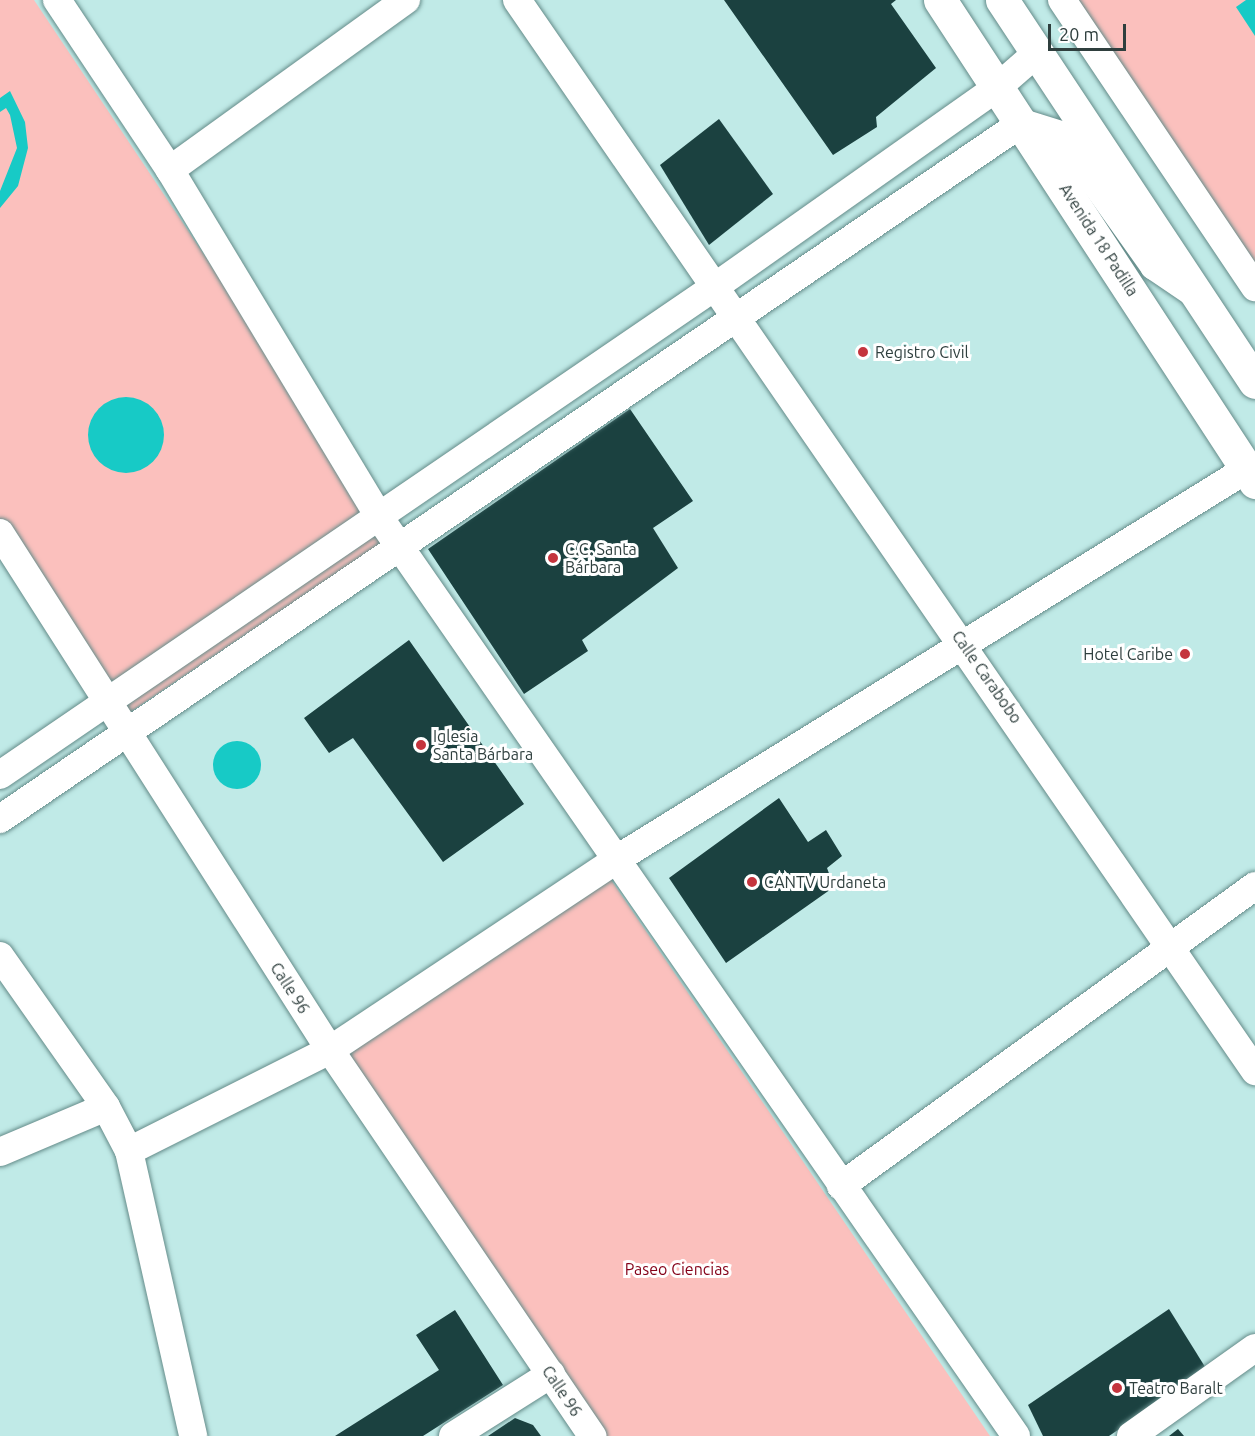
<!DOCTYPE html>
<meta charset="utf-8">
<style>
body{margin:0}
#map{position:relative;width:1255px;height:1436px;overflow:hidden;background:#c0eae7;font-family:Ubuntu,sans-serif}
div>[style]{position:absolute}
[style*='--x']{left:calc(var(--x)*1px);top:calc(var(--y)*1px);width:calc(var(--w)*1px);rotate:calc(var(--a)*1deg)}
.green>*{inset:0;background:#fbc0bd}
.water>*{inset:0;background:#17cac6}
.round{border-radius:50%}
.building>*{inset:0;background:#1b4140}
.roads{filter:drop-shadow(0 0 2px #648b89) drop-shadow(0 0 2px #648b89)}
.street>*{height:28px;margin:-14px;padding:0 14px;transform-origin:14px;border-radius:14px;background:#fff}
.secondary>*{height:33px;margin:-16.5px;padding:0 16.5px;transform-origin:16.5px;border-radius:16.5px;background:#fff}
.dots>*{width:16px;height:16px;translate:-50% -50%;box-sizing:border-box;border:3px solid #fff;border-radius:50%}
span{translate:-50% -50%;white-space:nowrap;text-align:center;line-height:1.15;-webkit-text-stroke:6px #fff;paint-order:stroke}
.street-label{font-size:16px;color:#2f3f3e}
.poi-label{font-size:16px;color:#2f3f3e}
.left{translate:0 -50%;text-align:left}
.right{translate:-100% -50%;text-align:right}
.park-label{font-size:16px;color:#840018}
.scale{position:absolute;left:1048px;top:24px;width:78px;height:27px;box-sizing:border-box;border:3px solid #2f3f3e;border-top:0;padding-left:8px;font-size:18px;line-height:21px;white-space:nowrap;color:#2f3f3e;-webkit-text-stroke:4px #fff;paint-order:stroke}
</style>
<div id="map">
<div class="green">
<div style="clip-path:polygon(0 0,34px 0,392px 536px,123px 717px,0 530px)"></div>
<div style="clip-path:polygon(1063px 0,1255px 0,1255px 282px)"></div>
<div style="clip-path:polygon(603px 868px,990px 1436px,591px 1436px,331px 1050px)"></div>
</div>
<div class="water">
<div style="clip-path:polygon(1246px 0,1255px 0,1255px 36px,1236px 7px)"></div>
<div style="clip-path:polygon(10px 91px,25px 122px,28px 148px,18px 186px,0 208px,0 191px,17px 148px,10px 115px,6px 108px,0 112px,0 98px)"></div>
<div class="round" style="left:88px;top:397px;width:76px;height:76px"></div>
<div class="round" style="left:213px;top:741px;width:48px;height:48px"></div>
</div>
<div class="building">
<div style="clip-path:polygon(724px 0,896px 0,891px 4px,936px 68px,876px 117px,877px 127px,833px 155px)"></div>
<div style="clip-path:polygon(719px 119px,773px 194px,709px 245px,660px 165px)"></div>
<div style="clip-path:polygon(630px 409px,693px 501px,653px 528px,678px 568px,582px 640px,588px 651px,524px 694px,428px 549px)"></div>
<div style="clip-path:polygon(409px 640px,524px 804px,443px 862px,353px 738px,329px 753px,304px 718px)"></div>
<div style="clip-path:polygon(779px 798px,808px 842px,826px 830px,842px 856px,827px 868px,834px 887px,726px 963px,669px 878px)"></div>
<div style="clip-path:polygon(1169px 1309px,1207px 1370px,1109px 1436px,1043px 1436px,1028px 1405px)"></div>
<div style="clip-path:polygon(455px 1310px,503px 1385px,423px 1436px,335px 1436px,439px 1370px,416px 1335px)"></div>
<div style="clip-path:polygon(515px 1418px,533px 1425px,541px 1436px,488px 1436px)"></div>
<div style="clip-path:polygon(1178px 1429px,1184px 1436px,1169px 1436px)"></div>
</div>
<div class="roads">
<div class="street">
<div style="--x:57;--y:0;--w:204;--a:56.4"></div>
<div style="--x:170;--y:170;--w:405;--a:58.9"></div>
<div style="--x:379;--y:517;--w:1118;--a:55.27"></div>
<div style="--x:517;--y:0;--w:1301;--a:55.43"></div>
<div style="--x:1062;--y:0;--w:346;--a:56.1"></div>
<div style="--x:170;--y:170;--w:291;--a:-35.8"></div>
<div style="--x:0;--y:533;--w:613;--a:57.45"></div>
<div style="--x:330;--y:1050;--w:467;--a:55.8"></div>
<div style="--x:0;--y:775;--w:863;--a:-34.33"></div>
<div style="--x:713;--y:288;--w:350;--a:-35.2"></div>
<div style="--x:999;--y:86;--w:52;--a:-41.1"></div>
<div style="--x:0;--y:819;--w:1236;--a:-34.26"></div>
<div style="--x:1022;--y:123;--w:41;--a:17.1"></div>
<div style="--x:1061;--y:135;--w:161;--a:54.6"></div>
<div style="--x:1154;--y:266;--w:48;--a:34"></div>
<div style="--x:0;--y:956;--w:184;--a:54.9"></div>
<div style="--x:106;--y:1107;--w:50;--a:62.4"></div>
<div style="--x:129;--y:1151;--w:292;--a:77.3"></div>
<div style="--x:129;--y:1151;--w:225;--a:-26.7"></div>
<div style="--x:330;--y:1050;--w:345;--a:-33.6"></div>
<div style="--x:617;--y:859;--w:741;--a:-31.76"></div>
<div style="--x:0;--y:1152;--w:115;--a:-23"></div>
<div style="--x:841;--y:1186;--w:511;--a:-35.93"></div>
<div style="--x:453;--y:1436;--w:116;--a:-32.3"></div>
<div style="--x:1131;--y:1436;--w:152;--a:-35.4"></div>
</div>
<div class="secondary">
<div style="--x:940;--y:0;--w:576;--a:56.83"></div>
<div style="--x:1002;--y:0;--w:458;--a:56.5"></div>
</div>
</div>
<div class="dots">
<div style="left:863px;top:352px;background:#c4343d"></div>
<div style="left:553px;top:558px;background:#c4343d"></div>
<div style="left:1185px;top:654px;background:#c4343d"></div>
<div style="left:421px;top:745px;background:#c4343d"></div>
<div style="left:752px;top:882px;background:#c4343d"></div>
<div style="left:1117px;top:1388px;background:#c4343d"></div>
</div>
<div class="street-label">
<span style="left:1099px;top:240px;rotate:57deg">Avenida 18 Padilla</span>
<span style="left:987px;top:677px;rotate:55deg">Calle Carabobo</span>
<span style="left:290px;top:988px;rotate:57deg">Calle 96</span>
<span style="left:562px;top:1391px;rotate:56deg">Calle 96</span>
</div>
<div class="poi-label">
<span class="left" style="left:875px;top:352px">Registro Civil</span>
<span class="left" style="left:565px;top:558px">C.C. Santa<br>Bárbara</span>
<span class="right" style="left:1173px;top:654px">Hotel Caribe</span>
<span class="left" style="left:433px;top:745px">Iglesia<br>Santa Bárbara</span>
<span class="left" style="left:764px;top:882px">CANTV Urdaneta</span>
<span class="left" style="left:1129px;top:1388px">Teatro Baralt</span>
</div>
<div class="park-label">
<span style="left:677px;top:1269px">Paseo Ciencias</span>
</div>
<div class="scale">20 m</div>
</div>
